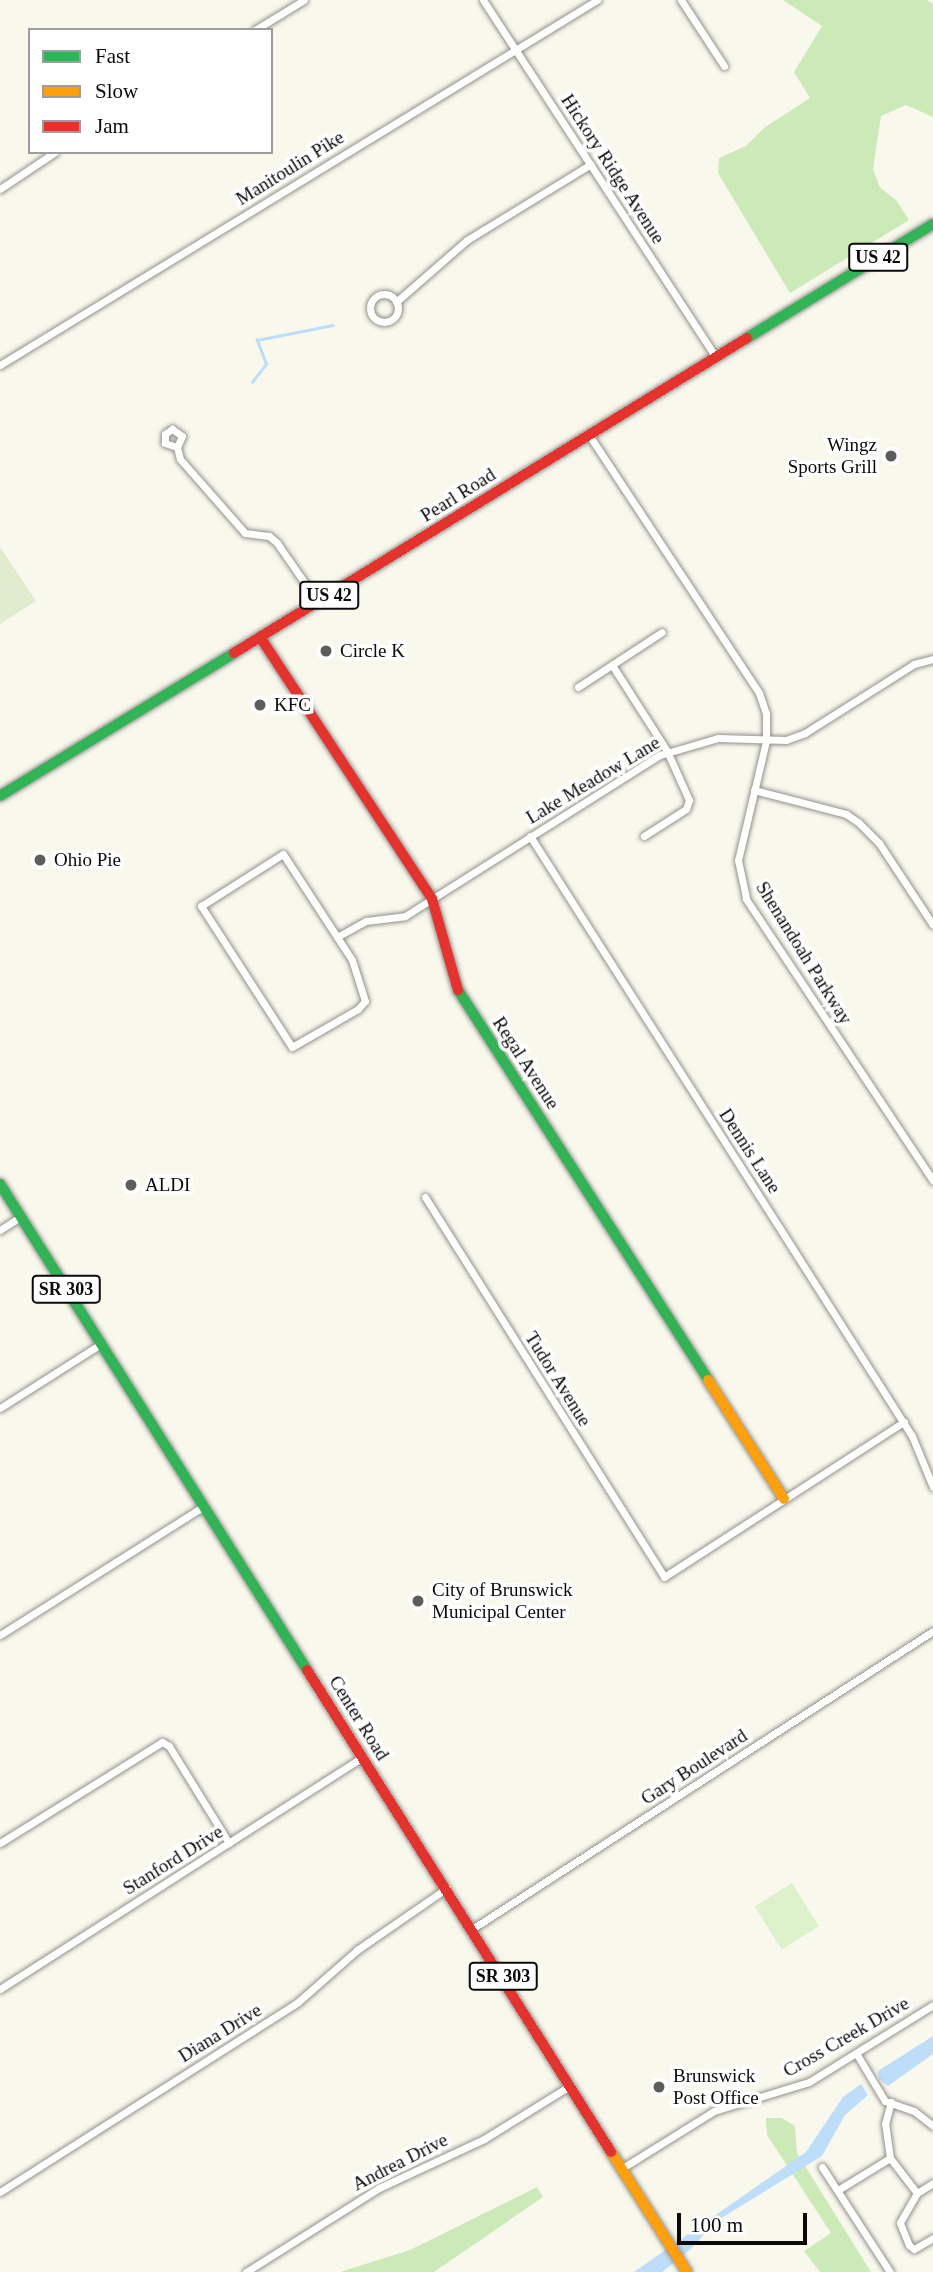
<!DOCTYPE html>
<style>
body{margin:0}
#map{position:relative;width:933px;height:2272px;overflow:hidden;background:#f9f8ed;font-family:"Times New Roman",serif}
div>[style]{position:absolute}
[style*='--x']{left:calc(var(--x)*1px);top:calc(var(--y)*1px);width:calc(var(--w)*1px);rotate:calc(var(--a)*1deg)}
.green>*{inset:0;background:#ddf2ca;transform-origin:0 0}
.forest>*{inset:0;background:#cbeab7}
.cemetery>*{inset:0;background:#e1eccf}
.water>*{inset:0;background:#beddf8}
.stream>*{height:2.5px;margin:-1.25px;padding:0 1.25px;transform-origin:1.25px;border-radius:1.25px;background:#beddf8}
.roads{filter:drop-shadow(0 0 2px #92918c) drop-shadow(0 0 2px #92918c)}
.street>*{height:7px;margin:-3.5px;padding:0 3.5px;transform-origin:3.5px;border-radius:3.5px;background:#fefefc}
.street>.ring{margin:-3.5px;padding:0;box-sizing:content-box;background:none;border:7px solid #fefefc;border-radius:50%}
.fast>*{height:10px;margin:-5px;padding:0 5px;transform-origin:5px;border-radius:5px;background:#30b455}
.slow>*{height:10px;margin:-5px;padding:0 5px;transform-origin:5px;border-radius:5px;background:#ff9f0a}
.jam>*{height:10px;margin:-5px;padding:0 5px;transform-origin:5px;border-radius:5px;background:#e5322d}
.dots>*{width:19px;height:19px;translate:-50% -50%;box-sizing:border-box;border:4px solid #fff;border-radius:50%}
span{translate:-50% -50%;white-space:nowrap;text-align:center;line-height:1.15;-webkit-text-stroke:7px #fff;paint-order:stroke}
.shield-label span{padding:2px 5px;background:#fff;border:2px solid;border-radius:5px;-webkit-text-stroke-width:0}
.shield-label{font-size:18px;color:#0a0a0a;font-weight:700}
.street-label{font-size:19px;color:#0a0a0a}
.poi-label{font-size:19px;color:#0a0a0a}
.right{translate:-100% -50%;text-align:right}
.left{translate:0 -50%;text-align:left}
.legend{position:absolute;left:28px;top:28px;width:245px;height:126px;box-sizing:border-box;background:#fff;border:2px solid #9d9d9d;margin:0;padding:9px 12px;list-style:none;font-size:21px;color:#0a0a0a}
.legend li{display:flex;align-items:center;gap:14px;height:35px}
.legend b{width:35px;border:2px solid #9d9d9d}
.scale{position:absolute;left:677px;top:2213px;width:130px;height:32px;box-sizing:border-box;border:4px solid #0a0a0a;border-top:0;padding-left:9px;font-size:21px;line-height:24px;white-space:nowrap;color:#0a0a0a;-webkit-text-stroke:5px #fff;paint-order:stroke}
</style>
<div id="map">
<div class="green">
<div style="left:792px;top:1883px;width:51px;height:44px;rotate:58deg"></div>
</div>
<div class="forest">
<div style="clip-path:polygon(783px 0,927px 0,933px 4px,933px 117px,906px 105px,881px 116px,873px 169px,880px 188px,896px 200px,909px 220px,790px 293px,718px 173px,719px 158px,746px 146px,764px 128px,810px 98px,794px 72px,822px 26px)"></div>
<div style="clip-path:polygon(766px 2118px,782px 2118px,795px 2126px,797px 2153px,871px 2272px,820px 2272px,804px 2251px,831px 2233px,767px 2135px)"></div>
<div style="clip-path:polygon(537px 2187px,543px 2197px,434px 2272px,340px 2272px,410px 2250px)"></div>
</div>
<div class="cemetery">
<div style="clip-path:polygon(0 547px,36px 601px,0 624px)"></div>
</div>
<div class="water">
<div style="clip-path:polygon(933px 2036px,933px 2054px,888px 2086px,879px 2079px,878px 2071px)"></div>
<div style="clip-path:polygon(861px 2084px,868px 2095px,845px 2115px,822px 2156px,715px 2222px,691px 2249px,662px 2272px,634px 2272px,806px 2152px,843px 2097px)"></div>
</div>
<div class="stream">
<div style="--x:257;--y:340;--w:77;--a:-11.2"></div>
<div style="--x:252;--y:382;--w:23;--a:-52"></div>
<div style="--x:266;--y:364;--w:26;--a:-111"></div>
</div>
<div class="roads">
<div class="street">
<div style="--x:483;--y:0;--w:425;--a:56.9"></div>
<div style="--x:681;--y:0;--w:79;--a:56.9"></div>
<div style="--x:255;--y:30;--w:57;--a:-31.5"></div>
<div style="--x:0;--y:189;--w:66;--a:-33.9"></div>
<div class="ring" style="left:370px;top:294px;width:21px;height:21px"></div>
<div style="--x:396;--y:302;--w:94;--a:-41.1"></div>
<div style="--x:467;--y:240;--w:145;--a:-31.5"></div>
<div style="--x:0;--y:365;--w:700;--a:-31.44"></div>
<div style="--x:589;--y:435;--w:309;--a:56.6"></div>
<div style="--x:759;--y:693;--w:21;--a:71"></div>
<div style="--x:766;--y:713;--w:28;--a:90"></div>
<div style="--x:766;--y:741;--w:122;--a:103.2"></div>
<div style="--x:738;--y:860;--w:40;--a:78"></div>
<div style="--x:746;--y:899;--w:338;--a:56.4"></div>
<div style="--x:177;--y:447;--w:13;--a:-162"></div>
<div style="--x:165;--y:443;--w:9;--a:-90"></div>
<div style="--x:165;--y:434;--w:9;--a:-36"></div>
<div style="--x:172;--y:429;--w:12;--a:35"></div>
<div style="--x:182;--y:436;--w:12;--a:114"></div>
<div style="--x:177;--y:447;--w:12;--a:76"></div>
<div style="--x:180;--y:459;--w:98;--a:48.7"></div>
<div style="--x:245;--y:533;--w:24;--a:7"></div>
<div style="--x:269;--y:536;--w:11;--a:41"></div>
<div style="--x:277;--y:543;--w:72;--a:55.2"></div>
<div style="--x:612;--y:665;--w:102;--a:57.4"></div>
<div style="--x:667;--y:751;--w:54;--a:65.8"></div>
<div style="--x:689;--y:800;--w:9;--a:108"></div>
<div style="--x:686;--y:809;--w:50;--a:147.3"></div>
<div style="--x:578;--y:687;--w:100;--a:-33.2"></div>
<div style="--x:754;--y:790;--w:95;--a:14.6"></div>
<div style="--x:846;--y:814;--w:14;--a:34"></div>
<div style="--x:858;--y:822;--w:30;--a:45"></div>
<div style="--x:879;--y:843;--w:98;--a:56.6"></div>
<div style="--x:530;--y:836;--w:711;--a:57.52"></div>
<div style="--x:912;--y:1436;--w:55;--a:67.6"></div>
<div style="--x:283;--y:854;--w:126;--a:56.9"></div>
<div style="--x:352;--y:960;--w:43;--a:72.4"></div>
<div style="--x:365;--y:1001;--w:11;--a:131"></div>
<div style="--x:358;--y:1009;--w:76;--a:150.1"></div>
<div style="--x:292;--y:1047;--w:168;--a:-122.8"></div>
<div style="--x:201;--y:906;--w:97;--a:-32.4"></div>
<div style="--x:337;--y:937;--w:33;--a:-29"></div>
<div style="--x:366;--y:921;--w:39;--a:-7"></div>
<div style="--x:405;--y:916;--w:302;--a:-32.3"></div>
<div style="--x:660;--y:755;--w:60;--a:-16.3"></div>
<div style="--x:718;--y:738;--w:68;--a:1.7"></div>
<div style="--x:786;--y:740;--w:20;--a:-20"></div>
<div style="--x:805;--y:733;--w:129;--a:-32.3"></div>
<div style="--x:914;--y:664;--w:20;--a:-15"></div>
<div style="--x:425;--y:1197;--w:449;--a:57.8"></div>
<div style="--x:664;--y:1577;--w:286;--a:-32.9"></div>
<div style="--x:0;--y:1230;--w:24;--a:-33"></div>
<div style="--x:0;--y:1408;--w:120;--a:-32.4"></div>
<div style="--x:0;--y:1635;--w:241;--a:-32.3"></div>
<div style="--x:0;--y:1843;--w:191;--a:-31.9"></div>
<div style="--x:162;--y:1742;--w:8;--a:30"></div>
<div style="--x:169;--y:1746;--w:114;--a:58.3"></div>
<div style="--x:472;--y:1929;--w:549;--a:-32.88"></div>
<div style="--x:0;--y:1989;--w:431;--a:-32.6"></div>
<div style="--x:856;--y:2053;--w:56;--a:58.9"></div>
<div style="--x:885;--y:2101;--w:31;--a:19"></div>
<div style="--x:914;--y:2111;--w:24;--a:38"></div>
<div style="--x:890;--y:2158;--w:44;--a:52.4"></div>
<div style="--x:917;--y:2193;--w:34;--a:120"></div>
<div style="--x:900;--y:2223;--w:24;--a:68"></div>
<div style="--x:909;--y:2245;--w:6;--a:39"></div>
<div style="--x:914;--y:2249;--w:22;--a:-30"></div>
<div style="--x:624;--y:2167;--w:106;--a:-31.9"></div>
<div style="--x:714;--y:2111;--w:99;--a:-17"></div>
<div style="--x:809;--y:2082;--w:146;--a:-31.8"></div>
<div style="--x:822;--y:2167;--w:125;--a:57.1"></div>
<div style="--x:838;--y:2190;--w:61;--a:-31.6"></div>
<div style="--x:890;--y:2158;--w:34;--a:-98"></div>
<div style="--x:885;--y:2124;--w:23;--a:-75"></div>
<div style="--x:0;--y:2192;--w:353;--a:-32.5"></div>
<div style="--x:298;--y:2002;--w:79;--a:-41.4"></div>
<div style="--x:357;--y:1950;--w:109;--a:-34.6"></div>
<div style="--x:917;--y:2193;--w:19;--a:-32"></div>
<div style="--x:246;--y:2272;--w:157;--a:-32.3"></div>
<div style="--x:379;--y:2188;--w:116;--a:-25"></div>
<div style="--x:484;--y:2139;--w:102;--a:-31.8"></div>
</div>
<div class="fast">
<div style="--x:747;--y:338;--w:218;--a:-31.5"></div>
<div style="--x:0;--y:796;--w:274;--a:-31.4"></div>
<div style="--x:458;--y:990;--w:463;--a:57.3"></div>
<div style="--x:0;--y:1184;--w:575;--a:57.72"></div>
</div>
<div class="slow">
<div style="--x:708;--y:1380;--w:141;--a:57.4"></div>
<div style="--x:611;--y:2152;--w:142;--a:57.7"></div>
</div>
<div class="jam">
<div style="--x:260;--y:637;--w:313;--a:56.7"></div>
<div style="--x:432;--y:899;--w:95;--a:74.1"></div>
<div style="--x:234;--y:653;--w:602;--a:-31.55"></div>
<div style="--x:307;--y:1670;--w:570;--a:57.76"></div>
</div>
</div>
<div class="dots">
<div style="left:891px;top:456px;background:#5e5d59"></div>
<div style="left:326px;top:651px;background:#5e5d59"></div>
<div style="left:260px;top:705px;background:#5e5d59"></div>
<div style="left:40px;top:860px;background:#5e5d59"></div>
<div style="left:131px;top:1185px;background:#5e5d59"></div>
<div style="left:418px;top:1601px;background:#5e5d59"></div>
<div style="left:659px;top:2087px;background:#5e5d59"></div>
</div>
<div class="shield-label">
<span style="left:878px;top:257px">US 42</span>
<span style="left:329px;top:595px">US 42</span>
<span style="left:66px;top:1289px">SR 303</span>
<span style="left:503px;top:1976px">SR 303</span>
</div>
<div class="street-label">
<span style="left:290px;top:168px;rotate:-32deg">Manitoulin Pike</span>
<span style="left:613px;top:169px;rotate:57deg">Hickory Ridge Avenue</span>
<span style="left:458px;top:495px;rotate:-32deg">Pearl Road</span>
<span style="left:593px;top:780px;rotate:-31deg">Lake Meadow Lane</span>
<span style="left:804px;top:953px;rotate:58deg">Shenandoah Parkway</span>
<span style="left:526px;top:1063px;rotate:57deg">Regal Avenue</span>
<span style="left:750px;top:1151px;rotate:57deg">Dennis Lane</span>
<span style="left:558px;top:1379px;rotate:58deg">Tudor Avenue</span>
<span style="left:359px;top:1718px;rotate:58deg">Center Road</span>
<span style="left:694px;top:1767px;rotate:-33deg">Gary Boulevard</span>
<span style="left:173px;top:1860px;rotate:-32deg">Stanford Drive</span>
<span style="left:220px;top:2033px;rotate:-32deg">Diana Drive</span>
<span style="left:846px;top:2037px;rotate:-30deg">Cross Creek Drive</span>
<span style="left:400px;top:2162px;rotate:-27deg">Andrea Drive</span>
</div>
<div class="poi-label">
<span class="right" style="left:877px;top:456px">Wingz<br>Sports Grill</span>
<span class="left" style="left:340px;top:651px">Circle K</span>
<span class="left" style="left:274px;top:705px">KFC</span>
<span class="left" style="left:54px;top:860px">Ohio Pie</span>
<span class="left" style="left:145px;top:1185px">ALDI</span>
<span class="left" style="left:432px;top:1601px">City of Brunswick<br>Municipal Center</span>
<span class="left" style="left:673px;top:2087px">Brunswick<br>Post Office</span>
</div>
<ul class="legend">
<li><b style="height:9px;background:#30b455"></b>Fast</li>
<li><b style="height:9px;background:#ff9f0a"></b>Slow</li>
<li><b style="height:9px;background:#e5322d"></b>Jam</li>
</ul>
<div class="scale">100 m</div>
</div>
